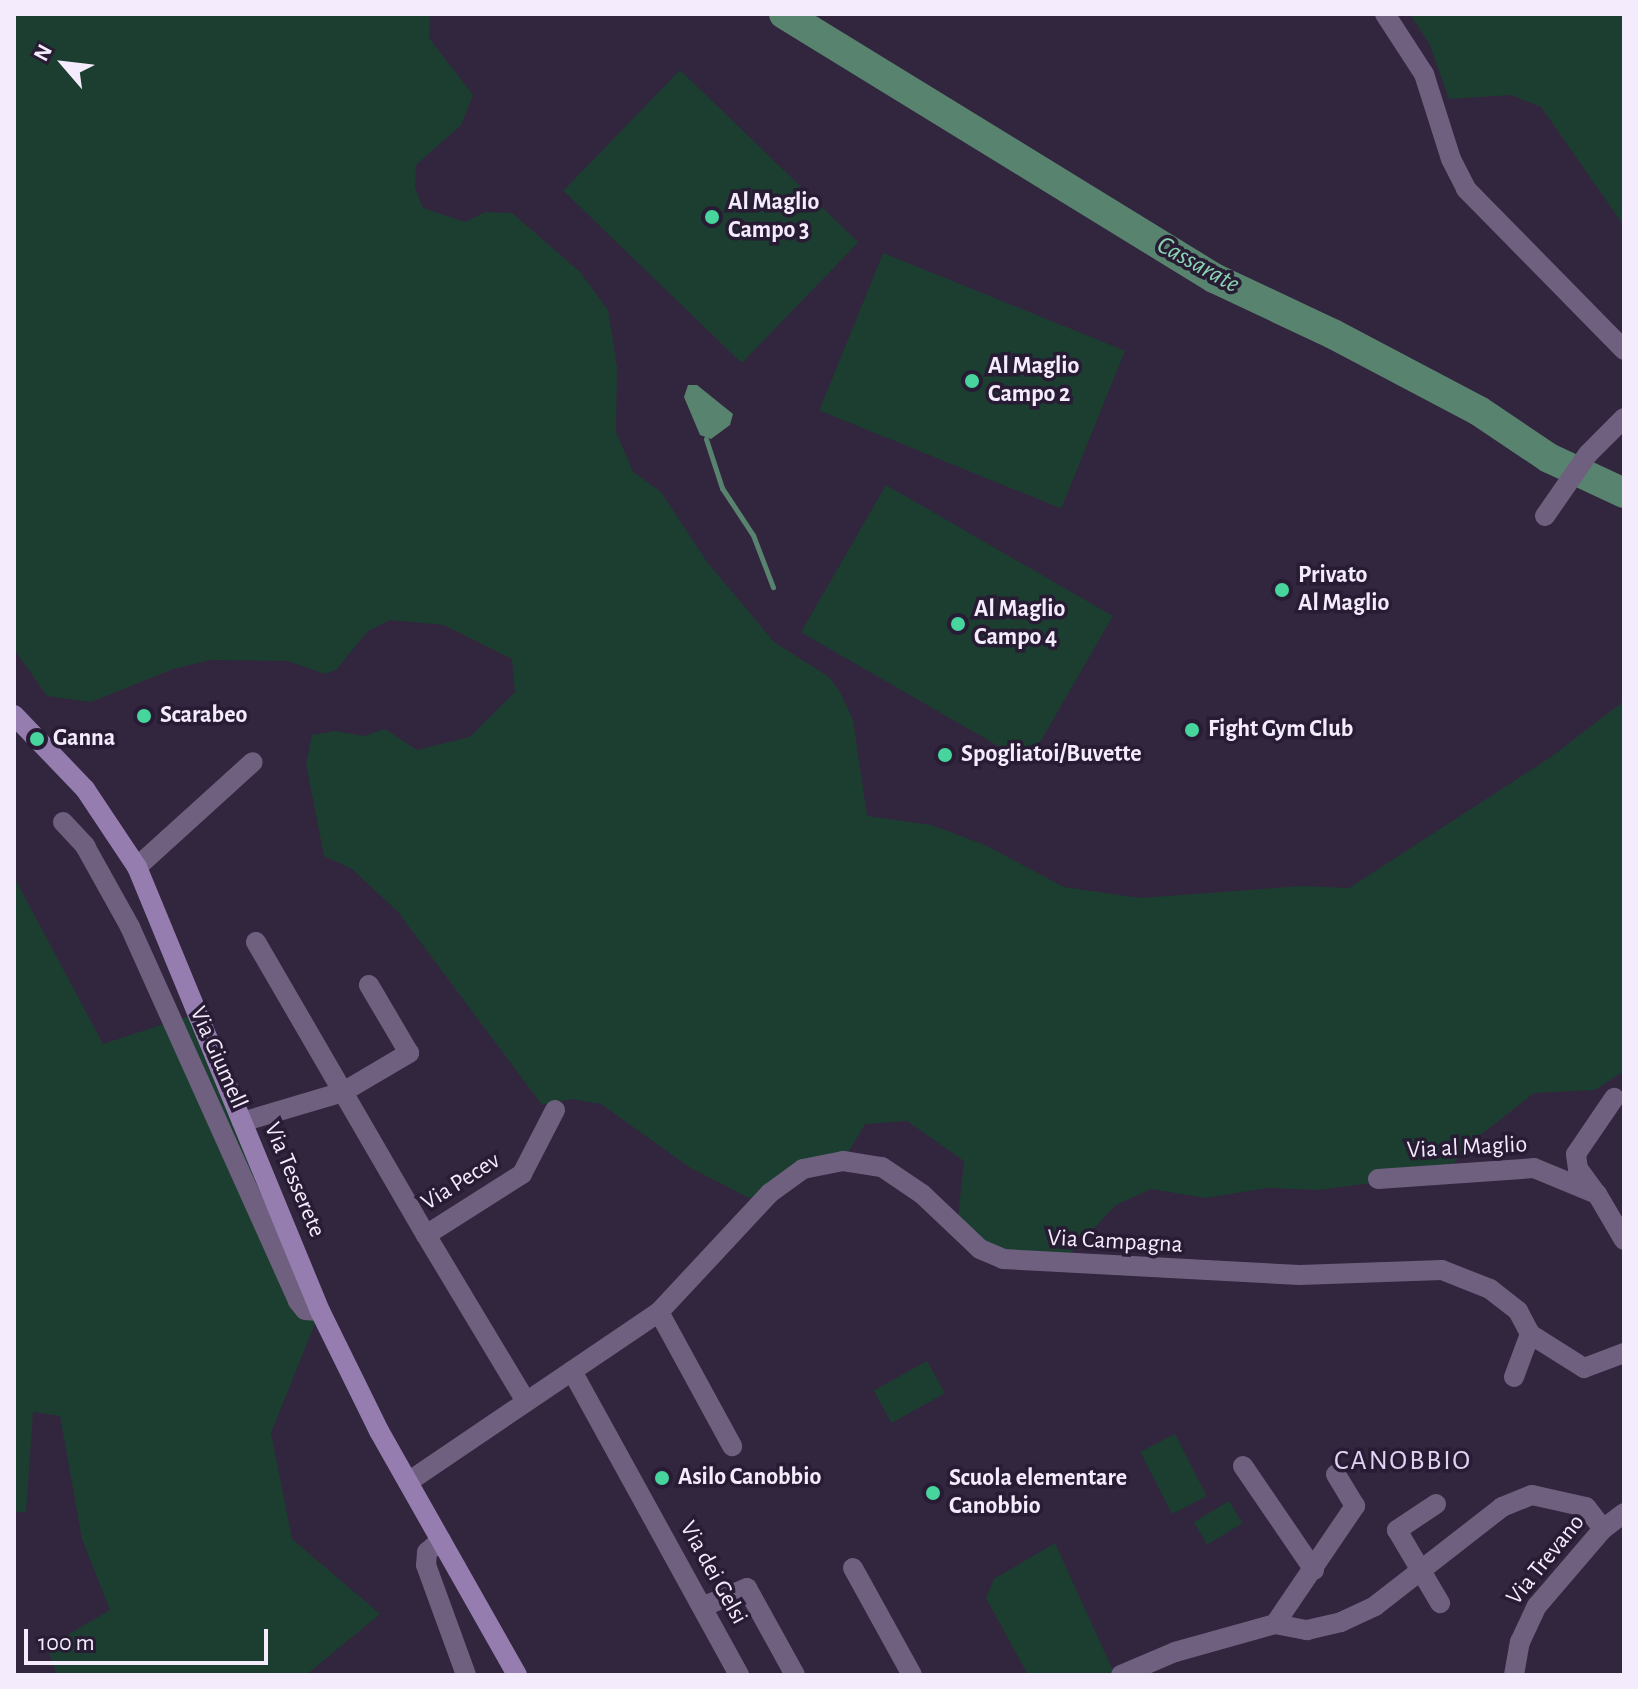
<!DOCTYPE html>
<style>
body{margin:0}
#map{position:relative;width:1638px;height:1689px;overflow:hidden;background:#32253e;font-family:"Alegreya Sans",sans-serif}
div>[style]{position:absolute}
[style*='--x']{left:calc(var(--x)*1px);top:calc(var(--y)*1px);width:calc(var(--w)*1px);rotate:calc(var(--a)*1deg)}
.green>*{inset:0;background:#1c3e30;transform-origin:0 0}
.water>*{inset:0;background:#58836f}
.stream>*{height:5px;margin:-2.5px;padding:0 2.5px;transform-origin:2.5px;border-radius:2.5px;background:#58836f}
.river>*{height:30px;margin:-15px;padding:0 15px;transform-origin:15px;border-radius:15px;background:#58836f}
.minor>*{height:20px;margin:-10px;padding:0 10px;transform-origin:10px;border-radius:10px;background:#6f6080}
.secondary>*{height:20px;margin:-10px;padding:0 10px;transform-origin:10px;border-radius:10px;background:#967db0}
.dots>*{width:22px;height:22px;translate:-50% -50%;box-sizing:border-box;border:4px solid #281c34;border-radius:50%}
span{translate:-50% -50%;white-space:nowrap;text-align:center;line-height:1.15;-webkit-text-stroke:7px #281c34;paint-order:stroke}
.poi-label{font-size:24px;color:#f4ecfd;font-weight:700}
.left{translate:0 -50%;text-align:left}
.street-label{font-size:24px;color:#f4ecfd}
.water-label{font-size:26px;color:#8cd3b2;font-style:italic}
.quarter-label{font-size:28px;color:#e2d3f4;letter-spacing:2px}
.frame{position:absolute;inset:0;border:16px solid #f4ecfd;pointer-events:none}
.north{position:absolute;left:24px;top:24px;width:80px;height:80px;-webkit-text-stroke:6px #281c34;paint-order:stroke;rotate:298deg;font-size:22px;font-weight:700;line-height:32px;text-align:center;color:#f4ecfd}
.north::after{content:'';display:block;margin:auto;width:28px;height:36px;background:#f4ecfd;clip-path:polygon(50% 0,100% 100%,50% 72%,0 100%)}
.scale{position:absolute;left:24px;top:1629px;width:244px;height:36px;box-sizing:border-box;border:4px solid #f4ecfd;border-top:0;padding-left:10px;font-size:24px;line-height:28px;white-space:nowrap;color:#f4ecfd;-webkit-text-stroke:6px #281c34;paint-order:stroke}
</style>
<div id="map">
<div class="green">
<div style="clip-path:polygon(14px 14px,430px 14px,429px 38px,473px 95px,461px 125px,416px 165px,415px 188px,423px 208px,465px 222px,485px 212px,512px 213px,580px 272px,608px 310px,617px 367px,616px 432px,633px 472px,661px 492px,707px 562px,774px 642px,829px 677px,840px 692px,853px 720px,867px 816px,931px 825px,985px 845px,1064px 887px,1140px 898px,1302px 886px,1349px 888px,1551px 757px,1624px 701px,1624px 1071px,1595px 1090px,1534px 1093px,1473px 1141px,1445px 1173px,1319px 1190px,1267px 1188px,1205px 1198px,1151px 1189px,1116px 1205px,1065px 1259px,996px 1249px,984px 1242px,958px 1218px,964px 1161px,907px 1121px,865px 1124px,843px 1161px,749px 1198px,689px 1167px,601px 1104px,571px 1099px,542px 1105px,398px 912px,352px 869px,324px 856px,306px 764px,312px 735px,335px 731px,364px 736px,385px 729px,417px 750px,470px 737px,515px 692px,512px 659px,444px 625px,390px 620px,368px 631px,336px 670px,325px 674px,288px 661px,210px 660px,173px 669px,91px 702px,47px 696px,14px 649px)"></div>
<div style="clip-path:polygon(1410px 14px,1624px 14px,1624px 226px,1541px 107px,1511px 95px,1449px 99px,1429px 43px)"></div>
<div style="left:680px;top:70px;width:248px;height:168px;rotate:44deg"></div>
<div style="left:883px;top:253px;width:261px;height:170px;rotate:22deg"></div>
<div style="left:886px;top:485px;width:262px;height:170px;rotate:30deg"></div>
<div style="clip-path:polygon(14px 877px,103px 1044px,198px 1013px,320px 1311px,271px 1433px,292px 1539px,380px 1614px,306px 1675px,57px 1675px,47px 1647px,110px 1610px,82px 1539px,60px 1416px,33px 1412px,26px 1512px,14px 1512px)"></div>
<div style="left:927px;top:1361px;width:37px;height:61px;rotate:61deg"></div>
<div style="left:1175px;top:1434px;width:70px;height:39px;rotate:63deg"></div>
<div style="left:1229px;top:1501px;width:26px;height:41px;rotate:59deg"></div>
<div style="clip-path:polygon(1055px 1543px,1115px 1675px,1028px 1675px,986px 1598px,994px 1579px)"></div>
</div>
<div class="water">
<div style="clip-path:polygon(688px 385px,697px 385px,733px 414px,730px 425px,711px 439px,700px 435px,684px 397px)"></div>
</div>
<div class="stream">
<div style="--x:706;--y:439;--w:52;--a:71.9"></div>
<div style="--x:722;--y:488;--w:56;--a:56.6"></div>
<div style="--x:753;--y:535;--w:56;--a:69"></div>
</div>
<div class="river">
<div style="--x:784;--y:14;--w:505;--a:31.55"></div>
<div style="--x:1214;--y:278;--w:132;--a:25.2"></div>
<div style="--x:1333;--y:334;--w:165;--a:27.8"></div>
<div style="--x:1479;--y:411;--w:84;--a:33.9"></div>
<div style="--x:1549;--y:458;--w:83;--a:25"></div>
</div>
<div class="minor">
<div style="--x:1385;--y:14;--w:72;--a:57"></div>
<div style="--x:1424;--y:74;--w:89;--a:72.4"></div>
<div style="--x:1451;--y:159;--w:34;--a:63"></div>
<div style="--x:1466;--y:189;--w:226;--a:45.5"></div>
<div style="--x:1545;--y:516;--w:75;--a:-55.3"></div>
<div style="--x:1588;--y:454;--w:51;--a:-45"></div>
<div style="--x:63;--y:822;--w:33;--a:47"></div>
<div style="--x:85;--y:846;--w:93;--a:60.9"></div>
<div style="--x:130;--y:927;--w:410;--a:65.8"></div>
<div style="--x:298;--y:1301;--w:11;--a:52"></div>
<div style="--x:305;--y:1310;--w:15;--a:4"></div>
<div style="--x:137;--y:867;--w:156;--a:-42.2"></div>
<div style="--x:256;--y:942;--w:339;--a:59.9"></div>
<div style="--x:426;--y:1235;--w:114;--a:-32.4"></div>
<div style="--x:522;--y:1174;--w:72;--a:-62.7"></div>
<div style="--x:242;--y:1122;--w:105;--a:-16.5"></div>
<div style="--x:343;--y:1092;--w:77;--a:-30.6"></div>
<div style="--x:409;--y:1053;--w:79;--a:-120.5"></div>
<div style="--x:1378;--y:1179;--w:156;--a:-4"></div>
<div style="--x:1534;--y:1168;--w:68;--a:22.4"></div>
<div style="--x:1597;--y:1194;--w:53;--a:59.6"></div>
<div style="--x:1595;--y:1192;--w:29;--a:-126"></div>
<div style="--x:1578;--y:1169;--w:15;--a:-98"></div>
<div style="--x:1576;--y:1154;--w:68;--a:-55.8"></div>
<div style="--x:426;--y:1235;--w:192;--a:59"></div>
<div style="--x:659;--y:1312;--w:153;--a:61.4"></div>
<div style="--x:572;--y:1371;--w:347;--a:61.2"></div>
<div style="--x:1514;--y:1377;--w:46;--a:-69.6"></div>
<div style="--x:1243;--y:1466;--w:126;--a:55.7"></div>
<div style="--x:408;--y:1482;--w:303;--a:-34.1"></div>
<div style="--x:659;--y:1312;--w:163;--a:-47"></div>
<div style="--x:770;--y:1193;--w:41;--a:-36"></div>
<div style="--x:803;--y:1169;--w:41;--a:-11.3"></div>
<div style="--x:843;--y:1161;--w:39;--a:9"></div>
<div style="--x:882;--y:1167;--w:48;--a:34"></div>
<div style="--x:922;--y:1194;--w:80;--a:43.5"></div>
<div style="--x:980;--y:1249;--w:25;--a:23"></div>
<div style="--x:1003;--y:1259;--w:297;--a:3.1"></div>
<div style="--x:1300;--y:1275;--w:142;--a:-2"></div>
<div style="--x:1442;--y:1270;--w:52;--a:21.6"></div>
<div style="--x:1490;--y:1289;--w:36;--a:38"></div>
<div style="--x:1518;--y:1311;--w:26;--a:62"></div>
<div style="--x:1530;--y:1334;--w:64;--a:32.2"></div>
<div style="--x:1584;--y:1368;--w:43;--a:-20.6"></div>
<div style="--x:1436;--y:1504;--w:47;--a:146.3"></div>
<div style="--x:1397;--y:1530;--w:85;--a:59.5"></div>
<div style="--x:441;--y:1540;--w:18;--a:139"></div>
<div style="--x:427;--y:1552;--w:13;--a:94"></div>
<div style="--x:426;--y:1565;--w:117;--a:70"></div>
<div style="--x:853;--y:1568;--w:122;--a:61.1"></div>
<div style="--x:702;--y:1607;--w:49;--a:-22.9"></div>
<div style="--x:747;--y:1588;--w:99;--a:61.1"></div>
<div style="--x:1275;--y:1624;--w:143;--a:-55.9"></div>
<div style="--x:1355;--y:1506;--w:37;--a:-121"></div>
<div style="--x:1121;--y:1675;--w:59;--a:-23.1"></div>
<div style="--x:1175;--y:1652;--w:104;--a:-15.6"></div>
<div style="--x:1275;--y:1624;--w:33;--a:11"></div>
<div style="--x:1307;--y:1630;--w:35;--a:-13"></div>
<div style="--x:1341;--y:1622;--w:38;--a:-25"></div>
<div style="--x:1375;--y:1606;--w:161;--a:-37.9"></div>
<div style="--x:1502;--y:1507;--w:32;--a:-22"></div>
<div style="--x:1532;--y:1495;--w:55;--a:12.5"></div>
<div style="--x:1586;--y:1507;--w:28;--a:52"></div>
<div style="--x:1514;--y:1675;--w:34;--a:-80"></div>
<div style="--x:1520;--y:1642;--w:40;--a:-65"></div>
<div style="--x:1537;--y:1606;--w:101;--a:-49.4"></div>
<div style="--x:1603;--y:1529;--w:26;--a:-37"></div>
</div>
<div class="secondary">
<div style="--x:14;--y:715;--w:103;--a:46.2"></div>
<div style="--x:85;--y:789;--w:94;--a:56.3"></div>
<div style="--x:137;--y:867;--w:480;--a:67.6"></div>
<div style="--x:320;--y:1311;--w:134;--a:63.8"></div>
<div style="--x:379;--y:1431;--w:280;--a:60.5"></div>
</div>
<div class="dots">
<div style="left:712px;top:217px;background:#47d49d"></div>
<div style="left:972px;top:381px;background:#47d49d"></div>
<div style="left:1282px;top:590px;background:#47d49d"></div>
<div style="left:958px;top:624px;background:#47d49d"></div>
<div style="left:144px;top:716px;background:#47d49d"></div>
<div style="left:1192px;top:730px;background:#47d49d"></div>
<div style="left:37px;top:739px;background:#47d49d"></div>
<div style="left:945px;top:755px;background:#47d49d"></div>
<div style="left:662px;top:1478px;background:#47d49d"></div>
<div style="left:933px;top:1493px;background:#47d49d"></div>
</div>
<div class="poi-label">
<span class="left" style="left:728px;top:217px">Al Maglio<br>Campo 3</span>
<span class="left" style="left:988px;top:381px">Al Maglio<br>Campo 2</span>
<span class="left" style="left:1298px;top:590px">Privato<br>Al Maglio</span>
<span class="left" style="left:974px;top:624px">Al Maglio<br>Campo 4</span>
<span class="left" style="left:160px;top:716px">Scarabeo</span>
<span class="left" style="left:1208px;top:730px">Fight Gym Club</span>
<span class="left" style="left:53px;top:739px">Ganna</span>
<span class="left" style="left:961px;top:755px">Spogliatoi/Buvette</span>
<span class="left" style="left:678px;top:1478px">Asilo Canobbio</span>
<span class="left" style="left:949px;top:1493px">Scuola elementare<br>Canobbio</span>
</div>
<div class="street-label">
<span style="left:218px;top:1058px;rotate:66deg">Via Giumell</span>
<span style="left:1467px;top:1148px;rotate:-3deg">Via al Maglio</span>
<span style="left:294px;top:1180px;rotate:67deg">Via Tesserete</span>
<span style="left:461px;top:1182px;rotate:-32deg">Via Pecev</span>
<span style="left:1115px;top:1242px;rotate:3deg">Via Campagna</span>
<span style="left:1546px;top:1560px;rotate:-51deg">Via Trevano</span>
<span style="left:713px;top:1573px;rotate:61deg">Via dei Gelsi</span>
</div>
<div class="water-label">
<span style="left:1198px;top:265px;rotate:29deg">Cassarate</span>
</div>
<div class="quarter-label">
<span style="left:1403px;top:1461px">CANOBBIO</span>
</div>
<div class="frame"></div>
<div class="north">N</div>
<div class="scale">100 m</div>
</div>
